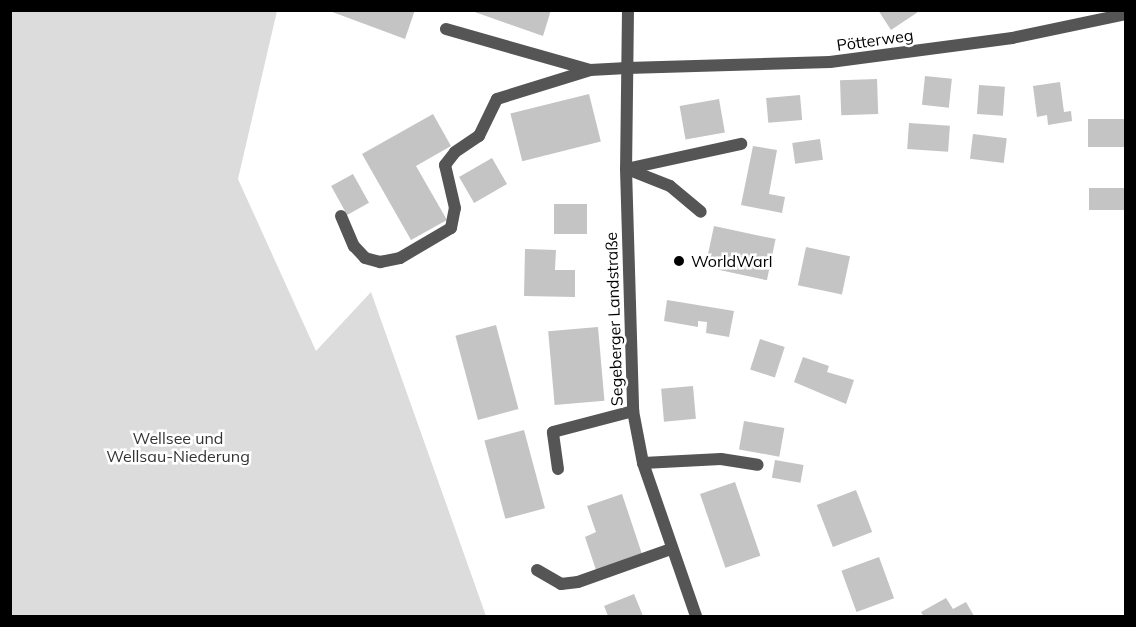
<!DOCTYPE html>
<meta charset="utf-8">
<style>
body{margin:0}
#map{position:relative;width:1136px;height:627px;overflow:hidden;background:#fff;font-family:Mulish,sans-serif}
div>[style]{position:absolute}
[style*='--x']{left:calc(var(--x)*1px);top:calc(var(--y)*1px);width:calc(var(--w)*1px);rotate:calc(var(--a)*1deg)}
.green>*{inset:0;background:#dcdcdc}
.building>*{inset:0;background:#c4c4c4;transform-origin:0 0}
.lane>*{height:12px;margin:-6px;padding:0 6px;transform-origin:6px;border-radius:6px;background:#555}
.street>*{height:12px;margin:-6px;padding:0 6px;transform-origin:6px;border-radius:6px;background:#555}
.dots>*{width:16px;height:16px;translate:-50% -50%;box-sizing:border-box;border:3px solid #fff;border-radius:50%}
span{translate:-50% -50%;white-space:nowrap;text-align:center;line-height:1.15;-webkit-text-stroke:5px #fff;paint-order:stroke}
.street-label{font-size:16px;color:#000}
.poi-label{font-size:16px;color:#000}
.left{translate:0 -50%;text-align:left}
.park-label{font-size:16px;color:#333}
.frame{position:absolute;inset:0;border:12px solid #000;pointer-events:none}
</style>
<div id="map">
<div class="green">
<div style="clip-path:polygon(10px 11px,277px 11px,238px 179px,316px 351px,371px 292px,486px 616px,11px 616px)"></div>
</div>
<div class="building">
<div style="clip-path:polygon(327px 10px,415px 10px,405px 39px)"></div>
<div style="clip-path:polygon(469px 10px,551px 10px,543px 36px)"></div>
<div style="clip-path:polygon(878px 10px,921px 10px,891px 30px)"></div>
<div style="left:925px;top:76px;width:27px;height:29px;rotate:6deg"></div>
<div style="left:877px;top:79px;width:35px;height:37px;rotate:88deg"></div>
<div style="clip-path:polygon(1060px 82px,1064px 112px,1071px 111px,1072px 121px,1048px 125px,1047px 115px,1037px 117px,1033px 86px)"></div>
<div style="left:979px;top:85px;width:26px;height:29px;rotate:4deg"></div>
<div style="left:589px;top:94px;width:49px;height:81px;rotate:76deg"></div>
<div style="left:800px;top:95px;width:25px;height:34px;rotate:85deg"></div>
<div style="left:719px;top:99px;width:34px;height:40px;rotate:80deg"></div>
<div style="clip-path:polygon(433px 114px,451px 146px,416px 166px,447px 220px,411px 240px,362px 154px)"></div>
<div style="left:1125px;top:119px;width:28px;height:37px;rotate:90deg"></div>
<div style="left:909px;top:123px;width:41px;height:26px;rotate:4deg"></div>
<div style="left:973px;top:134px;width:34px;height:25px;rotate:7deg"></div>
<div style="left:820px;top:139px;width:21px;height:28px;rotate:82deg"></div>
<div style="clip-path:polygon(753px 146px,777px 150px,769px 194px,785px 197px,782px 213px,741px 205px)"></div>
<div style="left:492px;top:158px;width:30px;height:38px;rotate:60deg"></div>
<div style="left:353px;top:174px;width:33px;height:25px;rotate:61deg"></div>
<div style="left:1125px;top:188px;width:22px;height:36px;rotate:90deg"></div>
<div style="left:554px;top:204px;width:33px;height:30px"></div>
<div style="left:714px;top:226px;width:63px;height:42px;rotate:12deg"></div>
<div style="left:806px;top:247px;width:45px;height:39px;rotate:12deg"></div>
<div style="clip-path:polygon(525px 249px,556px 250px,555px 270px,575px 270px,575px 297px,524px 296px)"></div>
<div style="clip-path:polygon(667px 300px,734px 311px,729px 337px,706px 333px,707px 322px,698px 321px,698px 327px,664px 321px)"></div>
<div style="left:496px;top:325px;width:87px;height:42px;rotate:75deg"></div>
<div style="left:598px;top:327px;width:74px;height:50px;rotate:85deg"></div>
<div style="left:760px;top:339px;width:26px;height:32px;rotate:18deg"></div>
<div style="clip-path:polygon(803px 357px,829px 366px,827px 372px,854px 380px,846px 404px,794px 382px)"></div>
<div style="left:693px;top:386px;width:33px;height:32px;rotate:85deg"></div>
<div style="left:744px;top:421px;width:41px;height:29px;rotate:10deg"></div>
<div style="left:524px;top:430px;width:81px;height:41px;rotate:75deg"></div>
<div style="left:775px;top:460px;width:29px;height:18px;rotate:10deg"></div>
<div style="left:735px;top:482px;width:78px;height:37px;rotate:71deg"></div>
<div style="left:856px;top:490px;width:45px;height:42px;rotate:69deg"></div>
<div style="clip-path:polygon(622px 494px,642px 554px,596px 570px,585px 537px,596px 532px,587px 506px)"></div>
<div style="left:879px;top:557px;width:44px;height:40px;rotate:70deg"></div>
<div style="clip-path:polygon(634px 594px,643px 616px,608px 616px,604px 606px)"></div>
<div style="clip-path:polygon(946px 598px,953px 609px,966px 602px,974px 616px,923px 616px,921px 612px)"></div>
</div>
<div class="lane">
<div style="--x:446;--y:29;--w:150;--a:15.9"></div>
<div style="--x:626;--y:169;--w:118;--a:-12.3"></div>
<div style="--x:627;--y:169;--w:46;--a:21.6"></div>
<div style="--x:670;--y:186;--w:40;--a:40"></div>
<div style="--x:341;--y:216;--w:33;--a:67"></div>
<div style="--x:354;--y:246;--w:16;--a:47"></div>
<div style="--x:365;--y:258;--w:16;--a:15"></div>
<div style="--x:380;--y:262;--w:20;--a:-11"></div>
<div style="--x:400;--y:258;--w:59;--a:-30.5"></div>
<div style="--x:451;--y:228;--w:20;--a:-79"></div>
<div style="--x:455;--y:208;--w:44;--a:-103.1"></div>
<div style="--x:445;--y:165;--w:16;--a:-52"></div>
<div style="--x:455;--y:152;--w:29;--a:-34"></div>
<div style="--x:479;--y:136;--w:41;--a:-64.1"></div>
<div style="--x:497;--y:99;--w:97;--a:-17.3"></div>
<div style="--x:590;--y:70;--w:37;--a:-3"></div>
<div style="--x:643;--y:463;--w:78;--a:-2.9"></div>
<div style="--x:721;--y:459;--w:37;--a:9"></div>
<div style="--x:558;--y:469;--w:37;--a:-98"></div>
<div style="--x:553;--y:432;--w:83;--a:-14.7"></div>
<div style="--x:537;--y:570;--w:28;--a:30"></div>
<div style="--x:561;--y:584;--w:17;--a:-7"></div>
<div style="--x:578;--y:582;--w:99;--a:-19.5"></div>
</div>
<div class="street">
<div style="--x:628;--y:10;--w:159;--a:90.7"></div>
<div style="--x:626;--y:169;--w:242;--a:88.3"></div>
<div style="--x:633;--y:411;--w:53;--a:79.1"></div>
<div style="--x:643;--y:463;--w:162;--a:70.9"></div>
<div style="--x:627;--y:68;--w:203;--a:-1.7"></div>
<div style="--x:830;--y:62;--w:184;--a:-7.5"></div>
<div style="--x:1012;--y:38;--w:116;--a:-11.9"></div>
</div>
<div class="dots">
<div style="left:679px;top:261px;background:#000"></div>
</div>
<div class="street-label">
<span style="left:875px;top:40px;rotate:-8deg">Pötterweg</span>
<span style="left:614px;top:319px;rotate:-92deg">Segeberger Landstraße</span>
</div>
<div class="poi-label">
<span class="left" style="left:691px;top:261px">WorldWarI</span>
</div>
<div class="park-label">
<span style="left:178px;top:447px">Wellsee und<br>Wellsau-Niederung</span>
</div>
<div class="frame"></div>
</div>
